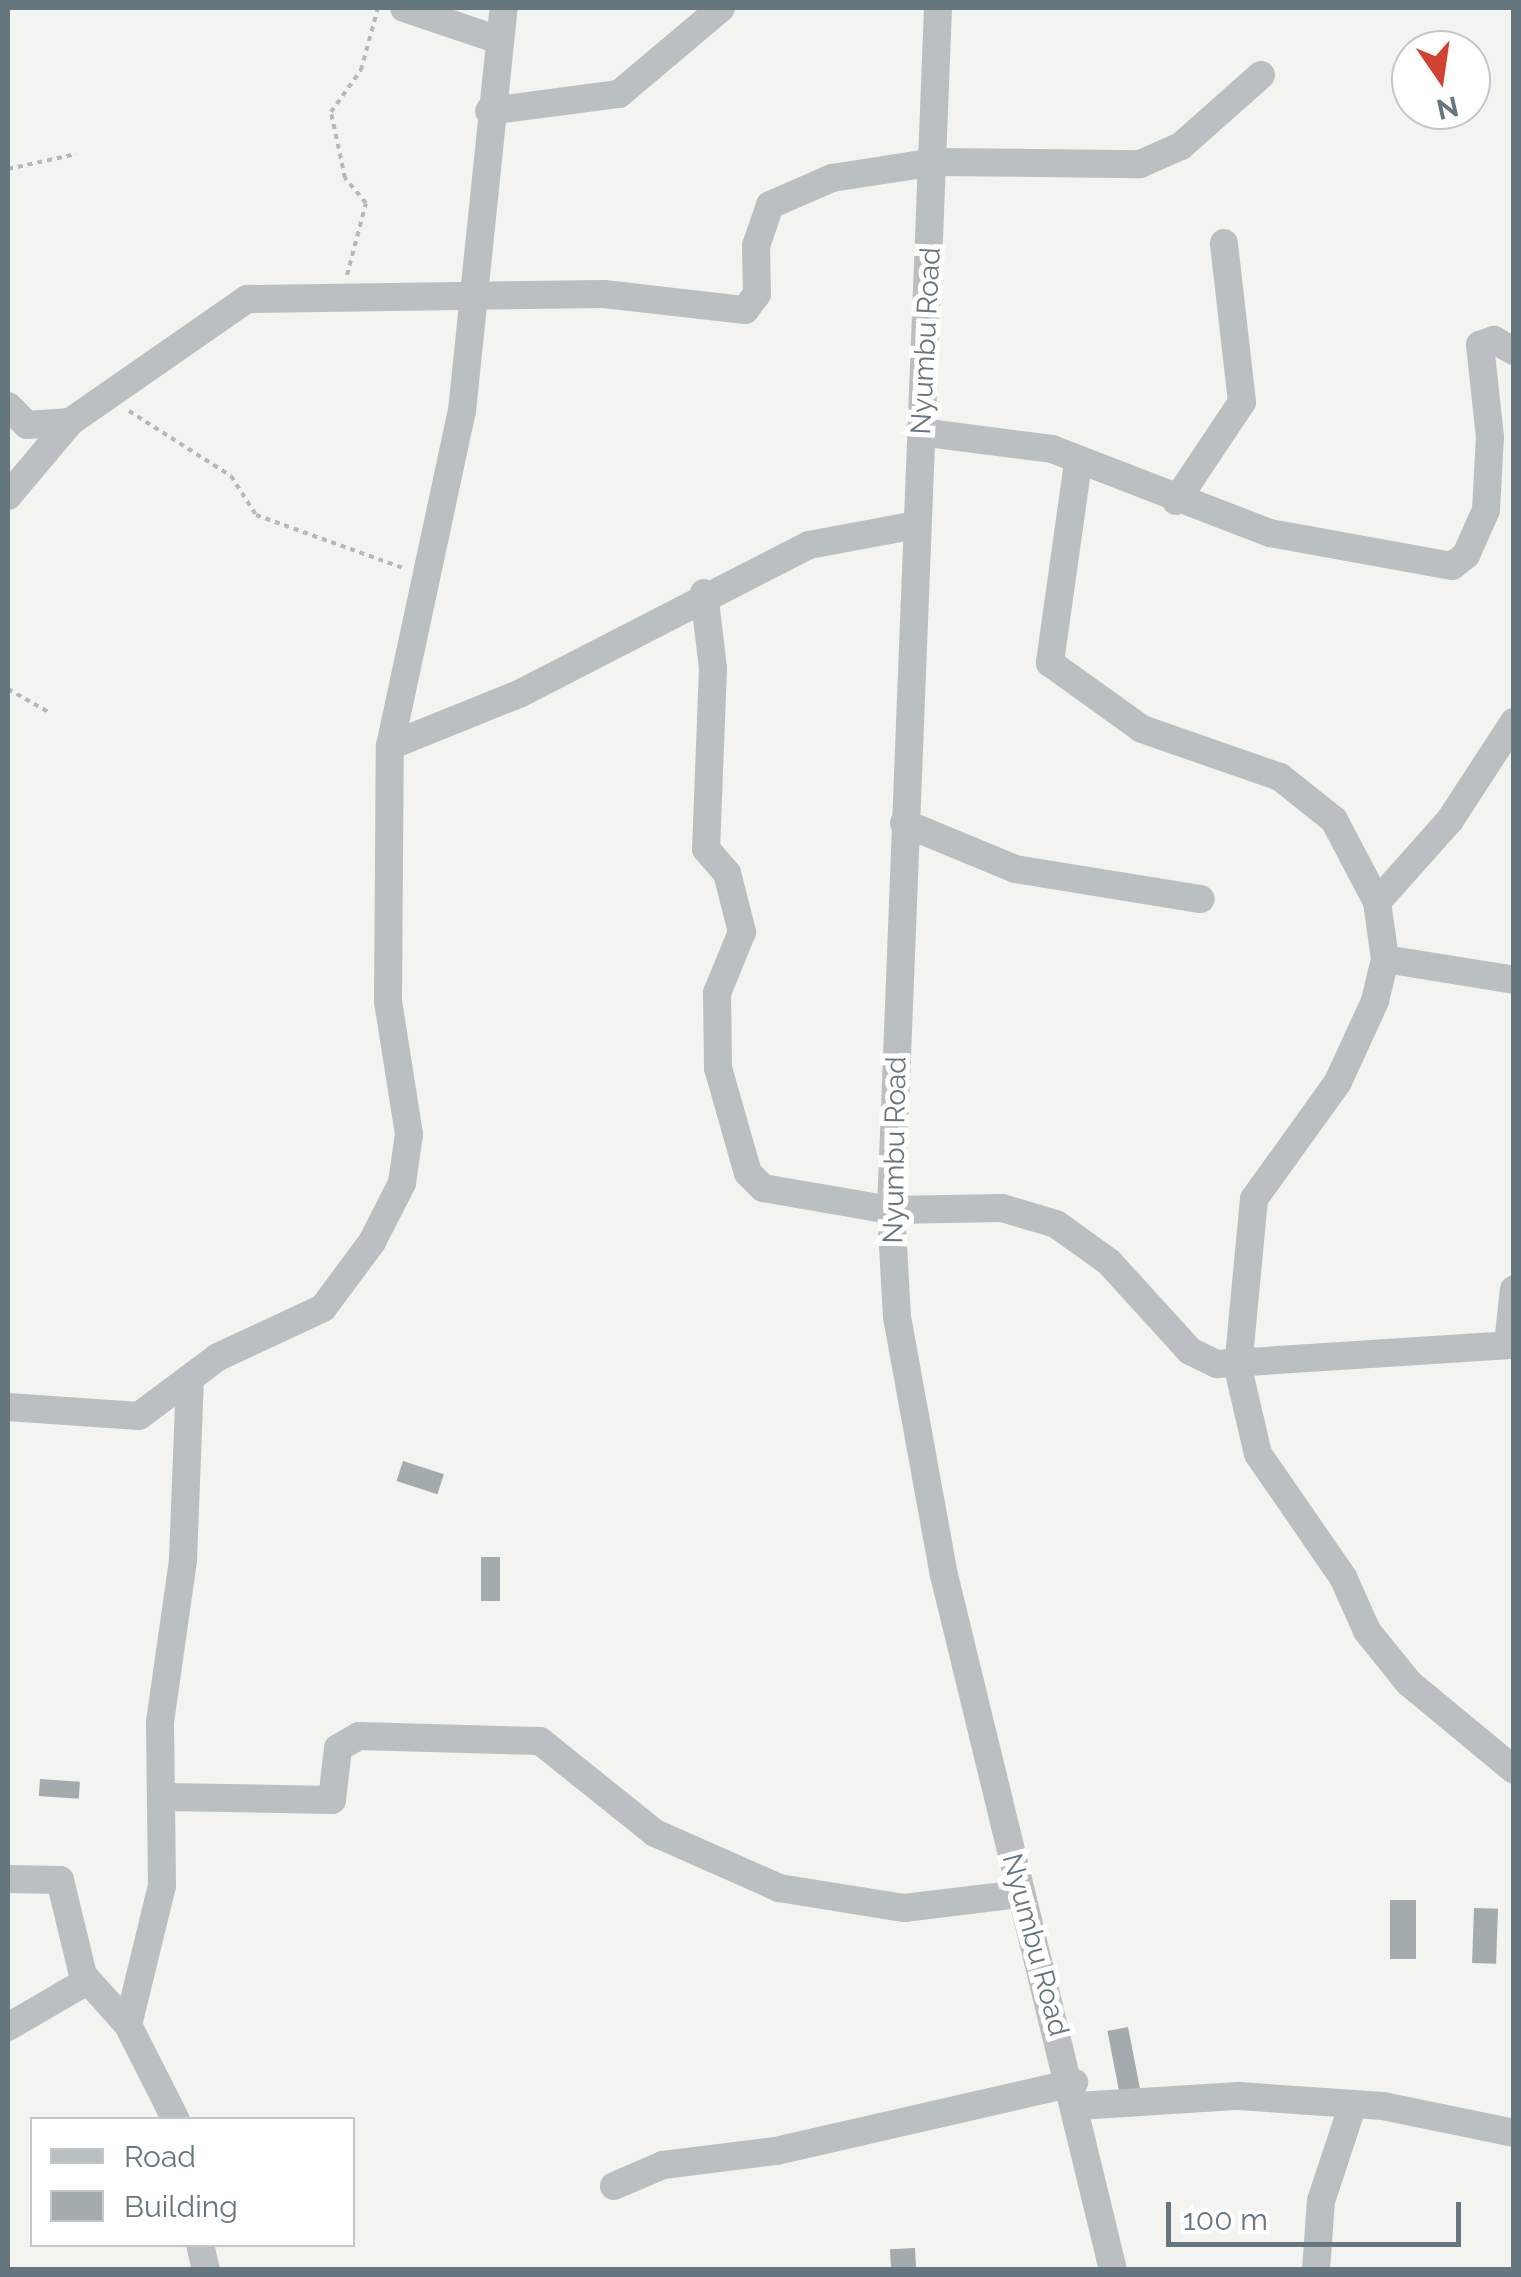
<!DOCTYPE html>
<style>
body{margin:0}
#map{position:relative;width:1521px;height:2277px;overflow:hidden;background:#f3f3ef;font-family:Raleway,sans-serif}
div>[style]{position:absolute}
[style*='--x']{left:calc(var(--x)*1px);top:calc(var(--y)*1px);width:calc(var(--w)*1px);rotate:calc(var(--a)*1deg)}
.building>*{inset:0;background:#a3abae;transform-origin:0 0}
.path>*{height:4px;margin-top:-2px;transform-origin:0;background:repeating-linear-gradient(90deg,#b6b9bb 0 5px,transparent 0 10px)}
.minor>*{height:28px;margin:-14px;padding:0 14px;transform-origin:14px;border-radius:14px;background:#babfc1}
span{translate:-50% -50%;white-space:nowrap;text-align:center;line-height:1.15;-webkit-text-stroke:10px #fff;paint-order:stroke}
.street-label{font-size:28px;color:#65767e}
.frame{position:absolute;inset:0;border:10px solid #65767e;pointer-events:none}
.legend{position:absolute;left:30px;top:2117px;width:325px;height:130px;box-sizing:border-box;background:#fff;border:2px solid #c1c8cb;margin:0;padding:12px 18px;list-style:none;font-size:30px;color:#65767e}
.legend li{display:flex;align-items:center;gap:20px;height:50px}
.legend b{width:50px;border:2px solid #c1c8cb}
.north{position:absolute;left:1391px;top:30px;width:100px;height:100px;box-sizing:border-box;background:#fff;border:2px solid #c1c8cb;border-radius:50%;rotate:167deg;font-size:28px;font-weight:700;line-height:40px;text-align:center;color:#65767e}
.north::after{content:'';display:block;margin:auto;width:35px;height:45px;background:#d14231;clip-path:polygon(50% 0,100% 100%,50% 72%,0 100%)}
.scale{position:absolute;left:1166px;top:2202px;width:295px;height:45px;box-sizing:border-box;border:5px solid #65767e;border-top:0;padding-left:12px;font-size:30px;line-height:35px;white-space:nowrap;color:#65767e;-webkit-text-stroke:8px #fff;paint-order:stroke}
</style>
<div id="map">
<div class="building">
<div style="left:403px;top:1461px;width:43px;height:21px;rotate:18deg"></div>
<div style="left:481px;top:1557px;width:19px;height:44px"></div>
<div style="left:40px;top:1779px;width:40px;height:17px;rotate:4deg"></div>
<div style="left:1390px;top:1900px;width:26px;height:59px"></div>
<div style="left:1474px;top:1908px;width:24px;height:55px;rotate:2deg"></div>
<div style="left:1128px;top:2027px;width:65px;height:21px;rotate:79deg"></div>
<div style="left:915px;top:2248px;width:22px;height:25px;rotate:87deg"></div>
</div>
<div class="path">
<div style="--x:8;--y:169;--w:70;--a:-12.4"></div>
<div style="--x:347;--y:275;--w:74;--a:-75.2"></div>
<div style="--x:366;--y:203;--w:33;--a:-130"></div>
<div style="--x:345;--y:178;--w:67;--a:-102"></div>
<div style="--x:331;--y:112;--w:52;--a:-54.5"></div>
<div style="--x:361;--y:70;--w:64;--a:-74.7"></div>
<div style="--x:129;--y:411;--w:121;--a:32.5"></div>
<div style="--x:231;--y:476;--w:46;--a:57.3"></div>
<div style="--x:256;--y:515;--w:156;--a:19.8"></div>
<div style="--x:8;--y:689;--w:48;--a:29.7"></div>
</div>
<div class="minor">
<div style="--x:404;--y:8;--w:97;--a:18.6"></div>
<div style="--x:938;--y:8;--w:1203;--a:92.24"></div>
<div style="--x:891;--y:1210;--w:107;--a:86.8"></div>
<div style="--x:897;--y:1317;--w:262;--a:79.7"></div>
<div style="--x:944;--y:1575;--w:715;--a:76.33"></div>
<div style="--x:489;--y:111;--w:131;--a:-7.5"></div>
<div style="--x:619;--y:94;--w:133;--a:-40.1"></div>
<div style="--x:8;--y:406;--w:27;--a:45"></div>
<div style="--x:27;--y:425;--w:43;--a:-4"></div>
<div style="--x:920;--y:432;--w:133;--a:7.3"></div>
<div style="--x:1052;--y:449;--w:234;--a:21.1"></div>
<div style="--x:1270;--y:533;--w:185;--a:10.3"></div>
<div style="--x:1452;--y:566;--w:18;--a:-38"></div>
<div style="--x:1466;--y:555;--w:49;--a:-66"></div>
<div style="--x:1486;--y:510;--w:73;--a:-86.9"></div>
<div style="--x:1490;--y:437;--w:93;--a:-96.2"></div>
<div style="--x:1480;--y:345;--w:15;--a:-20"></div>
<div style="--x:1494;--y:340;--w:23;--a:29"></div>
<div style="--x:1078;--y:463;--w:202;--a:98"></div>
<div style="--x:1050;--y:663;--w:113;--a:35.7"></div>
<div style="--x:1142;--y:729;--w:146;--a:19.2"></div>
<div style="--x:1280;--y:777;--w:69;--a:38.5"></div>
<div style="--x:1334;--y:820;--w:93;--a:62.3"></div>
<div style="--x:1377;--y:902;--w:58;--a:82"></div>
<div style="--x:1385;--y:959;--w:43;--a:103.4"></div>
<div style="--x:1375;--y:1001;--w:89;--a:114.6"></div>
<div style="--x:1338;--y:1082;--w:144;--a:125.7"></div>
<div style="--x:1254;--y:1199;--w:170;--a:95.4"></div>
<div style="--x:1238;--y:1368;--w:88;--a:76.9"></div>
<div style="--x:1258;--y:1454;--w:150;--a:55.4"></div>
<div style="--x:1343;--y:1577;--w:59;--a:66"></div>
<div style="--x:1367;--y:1631;--w:67;--a:51.1"></div>
<div style="--x:1409;--y:1683;--w:136;--a:39.6"></div>
<div style="--x:8;--y:496;--w:97;--a:-50"></div>
<div style="--x:70;--y:422;--w:216;--a:-34.8"></div>
<div style="--x:247;--y:299;--w:357;--a:-0.8"></div>
<div style="--x:604;--y:294;--w:142;--a:6.5"></div>
<div style="--x:745;--y:310;--w:20;--a:-53"></div>
<div style="--x:757;--y:294;--w:48;--a:-91.2"></div>
<div style="--x:756;--y:246;--w:43;--a:-71.1"></div>
<div style="--x:770;--y:205;--w:68;--a:-23.5"></div>
<div style="--x:832;--y:178;--w:104;--a:-8.8"></div>
<div style="--x:935;--y:162;--w:205;--a:0.6"></div>
<div style="--x:1140;--y:164;--w:45;--a:-23.7"></div>
<div style="--x:1181;--y:146;--w:107;--a:-41.6"></div>
<div style="--x:1176;--y:501;--w:119;--a:-56.3"></div>
<div style="--x:1242;--y:402;--w:160;--a:-96.5"></div>
<div style="--x:704;--y:593;--w:76;--a:83.2"></div>
<div style="--x:713;--y:668;--w:181;--a:92.2"></div>
<div style="--x:706;--y:849;--w:32;--a:49"></div>
<div style="--x:727;--y:873;--w:61;--a:75.7"></div>
<div style="--x:742;--y:932;--w:66;--a:112.3"></div>
<div style="--x:717;--y:993;--w:75;--a:89.2"></div>
<div style="--x:718;--y:1068;--w:109;--a:74.1"></div>
<div style="--x:748;--y:1173;--w:21;--a:45"></div>
<div style="--x:763;--y:1188;--w:130;--a:9.8"></div>
<div style="--x:891;--y:1210;--w:111;--a:-1"></div>
<div style="--x:1002;--y:1208;--w:56;--a:16.5"></div>
<div style="--x:1056;--y:1224;--w:65;--a:35.6"></div>
<div style="--x:1109;--y:1262;--w:120;--a:47.7"></div>
<div style="--x:1190;--y:1351;--w:30;--a:26"></div>
<div style="--x:1217;--y:1364;--w:298;--a:-3.7"></div>
<div style="--x:390;--y:746;--w:343;--a:-77.9"></div>
<div style="--x:462;--y:411;--w:405;--a:-84.1"></div>
<div style="--x:904;--y:823;--w:120;--a:22.5"></div>
<div style="--x:1015;--y:869;--w:188;--a:9.2"></div>
<div style="--x:1377;--y:902;--w:110;--a:-48.3"></div>
<div style="--x:1450;--y:820;--w:117;--a:-56.9"></div>
<div style="--x:1385;--y:959;--w:131;--a:9.2"></div>
<div style="--x:1508;--y:1344;--w:55;--a:-83.8"></div>
<div style="--x:8;--y:1407;--w:131;--a:3.9"></div>
<div style="--x:139;--y:1416;--w:99;--a:-36.8"></div>
<div style="--x:218;--y:1357;--w:116;--a:-25"></div>
<div style="--x:323;--y:1308;--w:82;--a:-53.4"></div>
<div style="--x:372;--y:1242;--w:66;--a:-63"></div>
<div style="--x:402;--y:1183;--w:49;--a:-81.9"></div>
<div style="--x:409;--y:1134;--w:135;--a:-99"></div>
<div style="--x:388;--y:1001;--w:255;--a:-89.6"></div>
<div style="--x:390;--y:746;--w:139;--a:-22"></div>
<div style="--x:519;--y:694;--w:326;--a:-27.2"></div>
<div style="--x:809;--y:545;--w:109;--a:-10.6"></div>
<div style="--x:165;--y:1797;--w:167;--a:1"></div>
<div style="--x:332;--y:1800;--w:52;--a:-83.4"></div>
<div style="--x:338;--y:1748;--w:24;--a:-30"></div>
<div style="--x:359;--y:1736;--w:181;--a:1.6"></div>
<div style="--x:540;--y:1741;--w:147;--a:38.7"></div>
<div style="--x:655;--y:1833;--w:136;--a:23.9"></div>
<div style="--x:779;--y:1888;--w:127;--a:9.1"></div>
<div style="--x:904;--y:1908;--w:116;--a:-6.9"></div>
<div style="--x:8;--y:1879;--w:52;--a:1.1"></div>
<div style="--x:60;--y:1880;--w:98;--a:76.4"></div>
<div style="--x:83;--y:1975;--w:67;--a:48"></div>
<div style="--x:128;--y:2025;--w:106;--a:63.2"></div>
<div style="--x:128;--y:2025;--w:143;--a:-76.3"></div>
<div style="--x:162;--y:1886;--w:164;--a:-90.7"></div>
<div style="--x:160;--y:1722;--w:164;--a:-81.9"></div>
<div style="--x:183;--y:1560;--w:181;--a:-87.8"></div>
<div style="--x:8;--y:2027;--w:91;--a:-30.2"></div>
<div style="--x:1078;--y:2106;--w:161;--a:-3.6"></div>
<div style="--x:1239;--y:2096;--w:144;--a:4"></div>
<div style="--x:1383;--y:2106;--w:134;--a:11.6"></div>
<div style="--x:614;--y:2186;--w:53;--a:-23.2"></div>
<div style="--x:663;--y:2165;--w:114;--a:-7.1"></div>
<div style="--x:776;--y:2151;--w:306;--a:-12.9"></div>
<div style="--x:200;--y:2244;--w:27;--a:77"></div>
<div style="--x:1316;--y:2270;--w:69;--a:-85.9"></div>
<div style="--x:1321;--y:2201;--w:102;--a:-71.7"></div>
</div>
<div class="street-label">
<span style="left:926px;top:341px;rotate:-87deg">Nyumbu Road</span>
<span style="left:895px;top:1150px;rotate:-89deg">Nyumbu Road</span>
<span style="left:1035px;top:1945px;rotate:75deg">Nyumbu Road</span>
</div>
<div class="frame"></div>
<ul class="legend">
<li><b style="height:12px;background:#babfc1"></b>Road</li>
<li><b style="height:28px;background:#a3abae"></b>Building</li>
</ul>
<div class="north">N</div>
<div class="scale">100 m</div>
</div>
